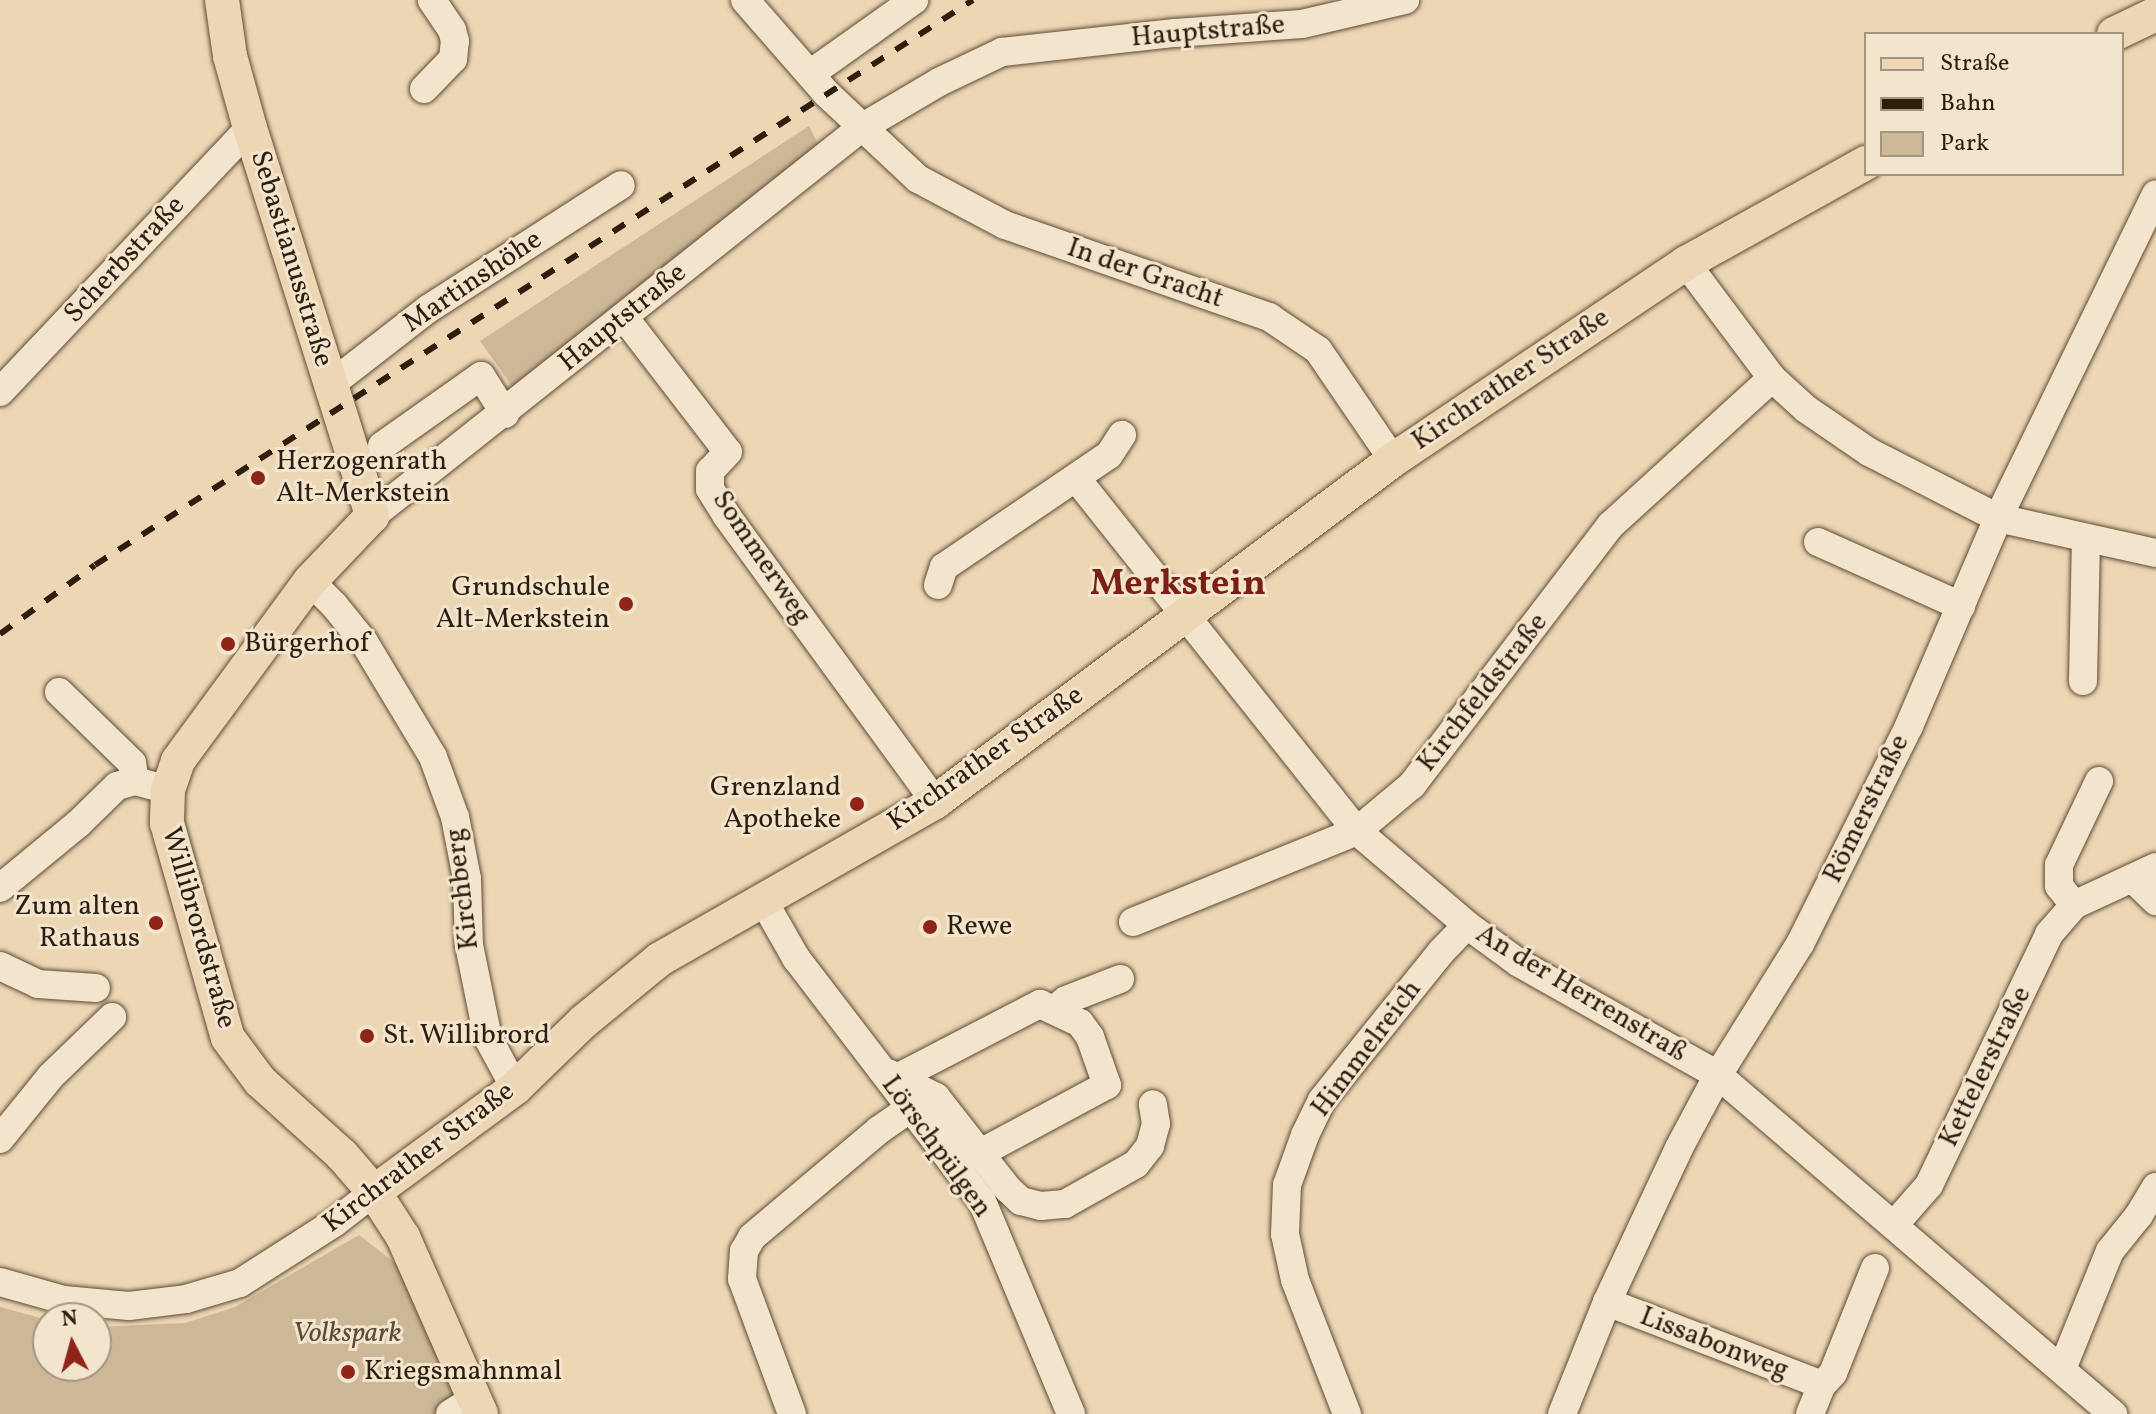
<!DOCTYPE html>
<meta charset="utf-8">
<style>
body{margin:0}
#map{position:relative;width:2156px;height:1414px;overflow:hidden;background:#ecd6b3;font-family:Vollkorn,serif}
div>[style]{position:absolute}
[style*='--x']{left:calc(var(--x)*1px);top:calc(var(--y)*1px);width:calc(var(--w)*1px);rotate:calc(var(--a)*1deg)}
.green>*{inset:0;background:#ccb797}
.roads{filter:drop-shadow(0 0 2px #5e4c36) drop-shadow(0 0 2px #5e4c36)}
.minor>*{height:28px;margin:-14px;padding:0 14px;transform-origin:14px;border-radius:14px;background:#f3e4ce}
.major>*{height:34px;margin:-17px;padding:0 17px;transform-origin:17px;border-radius:17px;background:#ecd6b3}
.rail>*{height:6px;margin-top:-3px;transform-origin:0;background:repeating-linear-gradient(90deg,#2e1e0d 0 14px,transparent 0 28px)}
.dots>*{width:22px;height:22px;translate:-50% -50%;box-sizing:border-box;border:4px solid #f3e4ce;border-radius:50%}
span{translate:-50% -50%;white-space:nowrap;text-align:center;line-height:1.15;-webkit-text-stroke:6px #f3e4ce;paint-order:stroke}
.street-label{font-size:28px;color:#2e1e0d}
.poi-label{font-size:28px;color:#2e1e0d}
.left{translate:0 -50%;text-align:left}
.right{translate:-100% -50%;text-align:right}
.park-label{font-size:28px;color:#5d4c36;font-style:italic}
.district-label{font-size:36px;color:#7a1f14;font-weight:700}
.legend{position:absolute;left:1864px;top:32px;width:260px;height:144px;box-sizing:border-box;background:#f3e4ce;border:2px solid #a49581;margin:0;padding:10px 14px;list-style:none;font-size:24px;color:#2e1e0d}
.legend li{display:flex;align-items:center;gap:16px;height:40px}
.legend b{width:40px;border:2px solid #a49581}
.north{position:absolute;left:32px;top:1302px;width:80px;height:80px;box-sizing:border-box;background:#f3e4ce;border:2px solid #a49581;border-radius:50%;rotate:354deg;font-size:22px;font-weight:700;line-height:32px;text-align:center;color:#2e1e0d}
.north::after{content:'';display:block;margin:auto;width:28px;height:36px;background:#8f2418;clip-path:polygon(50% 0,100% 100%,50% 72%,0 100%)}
</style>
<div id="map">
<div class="green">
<div style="clip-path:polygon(809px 126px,819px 146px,514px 389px,480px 341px)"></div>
<div style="clip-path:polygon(359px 1235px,400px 1267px,461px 1399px,436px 1414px,0 1414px,0 1307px,48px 1320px,48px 1366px,96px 1366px,96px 1327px,185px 1323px,235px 1307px)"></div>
</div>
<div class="roads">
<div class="minor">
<div style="--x:745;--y:0;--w:123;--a:48.9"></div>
<div style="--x:826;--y:93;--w:126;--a:43.1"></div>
<div style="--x:918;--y:179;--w:98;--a:27.9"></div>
<div style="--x:1005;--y:225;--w:280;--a:19.2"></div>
<div style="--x:1269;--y:317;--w:59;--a:34"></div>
<div style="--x:1318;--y:350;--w:133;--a:55.7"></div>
<div style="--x:810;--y:74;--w:128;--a:-35.4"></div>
<div style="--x:424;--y:89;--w:42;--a:-46"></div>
<div style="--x:453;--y:59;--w:18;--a:-84"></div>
<div style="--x:455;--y:41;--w:11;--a:-105"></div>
<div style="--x:452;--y:30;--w:36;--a:-124"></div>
<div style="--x:1686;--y:263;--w:144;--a:53.2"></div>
<div style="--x:1772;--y:378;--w:46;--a:42.4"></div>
<div style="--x:1806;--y:409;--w:76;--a:34.3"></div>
<div style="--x:1869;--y:452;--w:145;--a:27.1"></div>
<div style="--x:1998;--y:518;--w:162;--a:12.5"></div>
<div style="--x:624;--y:317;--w:170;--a:52.4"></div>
<div style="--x:728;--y:452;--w:26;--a:133"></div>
<div style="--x:710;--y:471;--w:18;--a:90"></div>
<div style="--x:710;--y:489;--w:31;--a:58"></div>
<div style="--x:726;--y:515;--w:355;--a:53.9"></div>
<div style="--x:330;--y:385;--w:124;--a:-37.8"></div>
<div style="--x:428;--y:309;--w:229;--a:-32.7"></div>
<div style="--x:0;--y:392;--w:364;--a:-46.6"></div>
<div style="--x:382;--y:446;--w:121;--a:-35.3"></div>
<div style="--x:481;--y:376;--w:45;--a:57.7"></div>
<div style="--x:1076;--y:478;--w:451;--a:51.5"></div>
<div style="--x:1357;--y:831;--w:145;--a:40.5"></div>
<div style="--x:1467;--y:925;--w:64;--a:36.2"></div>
<div style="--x:1519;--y:963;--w:228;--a:29.4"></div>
<div style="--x:1718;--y:1075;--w:521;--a:40.64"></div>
<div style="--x:372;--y:516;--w:624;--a:-38.43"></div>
<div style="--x:861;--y:128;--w:91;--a:-30.5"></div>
<div style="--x:939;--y:82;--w:70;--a:-25.5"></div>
<div style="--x:1002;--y:52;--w:174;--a:-6.3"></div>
<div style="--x:1175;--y:33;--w:127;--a:-4.1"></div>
<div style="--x:1302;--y:24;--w:106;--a:-13.1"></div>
<div style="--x:1818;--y:542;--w:157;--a:24.1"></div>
<div style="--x:310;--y:581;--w:34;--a:45"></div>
<div style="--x:334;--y:605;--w:48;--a:51"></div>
<div style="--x:364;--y:642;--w:134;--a:59"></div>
<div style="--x:433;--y:757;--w:64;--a:69.9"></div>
<div style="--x:455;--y:817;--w:63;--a:79"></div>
<div style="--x:467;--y:879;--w:66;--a:88.3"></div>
<div style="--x:469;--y:945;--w:95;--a:78.5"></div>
<div style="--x:488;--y:1038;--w:57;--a:61.6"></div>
<div style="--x:938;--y:585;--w:19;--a:-72"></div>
<div style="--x:944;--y:567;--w:199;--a:-34.2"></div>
<div style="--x:1109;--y:455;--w:24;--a:-57"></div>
<div style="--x:2083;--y:681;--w:141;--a:-88.8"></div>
<div style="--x:59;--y:692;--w:102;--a:44.2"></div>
<div style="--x:132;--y:763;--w:18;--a:81"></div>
<div style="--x:2133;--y:879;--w:32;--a:44"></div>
<div style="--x:0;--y:888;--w:101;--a:-39.4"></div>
<div style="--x:78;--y:824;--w:54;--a:-44.3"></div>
<div style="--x:117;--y:786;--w:19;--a:-16"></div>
<div style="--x:135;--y:781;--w:34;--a:15"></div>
<div style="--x:763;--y:900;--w:67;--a:60.4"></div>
<div style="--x:796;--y:958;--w:306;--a:52.6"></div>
<div style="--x:982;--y:1201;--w:231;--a:67.3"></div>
<div style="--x:2074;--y:905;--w:24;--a:-128"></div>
<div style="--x:2059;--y:886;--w:21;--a:-90"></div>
<div style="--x:2059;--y:865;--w:93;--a:-64.5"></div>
<div style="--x:1133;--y:922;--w:242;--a:-22.1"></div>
<div style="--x:1357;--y:831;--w:72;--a:-39.9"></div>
<div style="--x:1412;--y:785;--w:327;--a:-52.6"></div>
<div style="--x:1611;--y:525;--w:218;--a:-42.4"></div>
<div style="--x:0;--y:966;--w:42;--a:25.3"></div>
<div style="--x:38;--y:984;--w:58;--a:3.9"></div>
<div style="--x:1055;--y:1009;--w:14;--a:-39"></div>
<div style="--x:1066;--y:1000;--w:58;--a:-21.3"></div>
<div style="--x:888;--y:1073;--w:54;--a:26.6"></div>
<div style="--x:936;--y:1097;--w:117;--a:52"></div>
<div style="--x:1008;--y:1189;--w:18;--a:43"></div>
<div style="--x:1021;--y:1201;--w:21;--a:14"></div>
<div style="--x:1041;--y:1206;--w:24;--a:-5"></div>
<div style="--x:1065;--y:1204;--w:81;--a:-29.4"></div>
<div style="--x:1136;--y:1164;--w:23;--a:-52"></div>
<div style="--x:1150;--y:1146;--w:23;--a:-75"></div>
<div style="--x:1156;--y:1124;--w:20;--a:-99"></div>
<div style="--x:897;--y:1078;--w:161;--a:-27.4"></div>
<div style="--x:1040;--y:1004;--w:44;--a:25.4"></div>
<div style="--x:1080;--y:1023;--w:17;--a:54"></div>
<div style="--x:1090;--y:1037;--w:51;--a:70.5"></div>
<div style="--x:1107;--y:1085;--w:144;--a:151.8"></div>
<div style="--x:0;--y:1139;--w:81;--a:-51"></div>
<div style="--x:51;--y:1076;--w:85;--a:-44"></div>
<div style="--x:1894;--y:1225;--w:53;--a:-48.8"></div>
<div style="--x:1929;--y:1185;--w:278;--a:-64.4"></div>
<div style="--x:2049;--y:934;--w:38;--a:-49"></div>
<div style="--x:2074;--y:905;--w:90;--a:-24.9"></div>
<div style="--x:0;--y:1282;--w:66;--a:15.7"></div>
<div style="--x:64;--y:1300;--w:65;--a:5.3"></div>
<div style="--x:129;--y:1306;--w:57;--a:-7"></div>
<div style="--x:186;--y:1299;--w:56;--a:-16.5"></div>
<div style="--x:240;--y:1283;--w:112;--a:-32.6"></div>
<div style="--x:334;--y:1223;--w:51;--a:-37.8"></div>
<div style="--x:1607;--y:1302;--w:230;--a:21.1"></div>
<div style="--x:2062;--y:1369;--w:127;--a:-67.9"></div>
<div style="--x:2110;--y:1251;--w:46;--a:-51.1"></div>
<div style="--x:2139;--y:1215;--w:33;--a:-59"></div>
<div style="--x:450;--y:1414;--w:28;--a:-32"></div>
<div style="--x:792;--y:1414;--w:144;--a:-110.3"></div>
<div style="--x:742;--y:1279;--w:28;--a:-86"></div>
<div style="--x:744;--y:1251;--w:16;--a:-60"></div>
<div style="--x:752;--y:1237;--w:166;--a:-40.1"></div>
<div style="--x:879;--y:1130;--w:38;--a:-35"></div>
<div style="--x:1347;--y:1414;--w:144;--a:-111.2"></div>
<div style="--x:1295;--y:1280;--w:47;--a:-102.3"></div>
<div style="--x:1285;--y:1234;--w:49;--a:-87.7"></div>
<div style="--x:1287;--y:1185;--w:53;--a:-70.2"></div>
<div style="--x:1305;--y:1135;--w:39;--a:-64"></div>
<div style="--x:1322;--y:1100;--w:190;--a:-51.2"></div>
<div style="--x:1441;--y:952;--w:37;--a:-46"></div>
<div style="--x:1562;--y:1414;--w:121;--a:-68.1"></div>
<div style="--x:1607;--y:1302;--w:170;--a:-64.9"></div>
<div style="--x:1679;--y:1148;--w:83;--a:-61.9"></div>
<div style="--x:1718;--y:1075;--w:155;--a:-58"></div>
<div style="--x:1800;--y:944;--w:244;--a:-63.4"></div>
<div style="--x:1909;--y:726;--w:226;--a:-66.8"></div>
<div style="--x:1998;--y:518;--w:360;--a:-64"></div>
<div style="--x:1810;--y:1414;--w:31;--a:-68"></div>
<div style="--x:1822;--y:1385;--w:16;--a:-47"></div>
<div style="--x:1833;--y:1373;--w:113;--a:-68.2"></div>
</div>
<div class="major">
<div style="--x:222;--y:0;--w:57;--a:81.9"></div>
<div style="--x:230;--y:56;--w:75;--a:74.5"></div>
<div style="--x:250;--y:128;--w:407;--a:72.5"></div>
<div style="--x:372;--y:516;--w:90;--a:133.6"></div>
<div style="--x:310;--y:581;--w:223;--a:126.3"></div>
<div style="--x:178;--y:761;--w:31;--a:109"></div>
<div style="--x:168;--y:790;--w:33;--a:92"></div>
<div style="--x:167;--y:823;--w:223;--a:74.2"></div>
<div style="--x:228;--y:1038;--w:54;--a:53.3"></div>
<div style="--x:260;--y:1081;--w:110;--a:42.1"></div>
<div style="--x:342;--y:1155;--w:49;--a:49.1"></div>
<div style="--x:374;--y:1192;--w:54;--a:57.2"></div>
<div style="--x:403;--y:1237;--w:193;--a:66.2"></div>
<div style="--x:2114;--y:34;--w:47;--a:-25.5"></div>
<div style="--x:374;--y:1192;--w:175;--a:-36.4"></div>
<div style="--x:515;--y:1088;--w:95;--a:-44.1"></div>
<div style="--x:583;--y:1022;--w:99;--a:-39.3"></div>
<div style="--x:660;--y:959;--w:317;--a:-29.7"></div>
<div style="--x:935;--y:802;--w:572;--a:-36.75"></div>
<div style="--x:1393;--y:460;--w:353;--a:-33.9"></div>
<div style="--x:1686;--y:263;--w:206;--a:-29.1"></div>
</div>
</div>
<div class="rail">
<div style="--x:0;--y:634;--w:117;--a:-36"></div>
<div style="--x:95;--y:565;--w:1044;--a:-32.76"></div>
</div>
<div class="dots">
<div style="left:258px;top:478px;background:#8f2418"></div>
<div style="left:626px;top:604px;background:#8f2418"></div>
<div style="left:228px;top:644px;background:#8f2418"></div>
<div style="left:857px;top:804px;background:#8f2418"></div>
<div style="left:156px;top:923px;background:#8f2418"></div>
<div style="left:930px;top:927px;background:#8f2418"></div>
<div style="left:367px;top:1036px;background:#8f2418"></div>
<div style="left:348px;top:1372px;background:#8f2418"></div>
</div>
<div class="street-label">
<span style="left:1208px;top:32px;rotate:-5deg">Hauptstraße</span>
<span style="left:291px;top:259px;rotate:73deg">Sebastianusstraße</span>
<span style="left:125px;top:260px;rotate:-47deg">Scherbstraße</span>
<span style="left:1145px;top:274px;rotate:19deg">In der Gracht</span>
<span style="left:473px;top:282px;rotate:-34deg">Martinshöhe</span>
<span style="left:623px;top:318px;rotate:-39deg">Hauptstraße</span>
<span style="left:1511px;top:380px;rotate:-34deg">Kirchrather Straße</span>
<span style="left:761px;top:558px;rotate:56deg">Sommerweg</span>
<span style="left:1483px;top:693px;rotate:-52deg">Kirchfeldstraße</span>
<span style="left:986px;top:759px;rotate:-35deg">Kirchrather Straße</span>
<span style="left:1867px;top:809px;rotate:-64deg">Römerstraße</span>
<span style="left:463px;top:889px;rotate:-97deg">Kirchberg</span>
<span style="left:198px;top:928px;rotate:74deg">Willibrordstraße</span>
<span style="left:1581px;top:994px;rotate:31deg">An der Herrenstraß</span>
<span style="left:1367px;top:1049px;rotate:-53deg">Himmelreich</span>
<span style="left:1986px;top:1067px;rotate:-64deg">Kettelerstraße</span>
<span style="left:936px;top:1147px;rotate:54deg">Lörschpülgen</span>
<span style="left:419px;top:1158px;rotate:-37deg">Kirchrather Straße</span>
<span style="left:1714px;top:1344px;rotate:21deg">Lissabonweg</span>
</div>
<div class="poi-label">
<span class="left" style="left:276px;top:478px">Herzogenrath<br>Alt-Merkstein</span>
<span class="right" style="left:610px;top:604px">Grundschule<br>Alt-Merkstein</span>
<span class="left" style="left:244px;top:644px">Bürgerhof</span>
<span class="right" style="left:841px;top:804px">Grenzland<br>Apotheke</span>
<span class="right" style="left:140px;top:923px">Zum alten<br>Rathaus</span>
<span class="left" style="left:946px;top:927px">Rewe</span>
<span class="left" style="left:383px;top:1036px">St. Willibrord</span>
<span class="left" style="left:364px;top:1372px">Kriegsmahnmal</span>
</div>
<div class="park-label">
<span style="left:347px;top:1334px">Volkspark</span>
</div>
<div class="district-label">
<span style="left:1178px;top:586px">Merkstein</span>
</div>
<ul class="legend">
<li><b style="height:10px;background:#ecd6b3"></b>Straße</li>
<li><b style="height:10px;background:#2e1e0d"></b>Bahn</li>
<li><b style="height:22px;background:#ccb797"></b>Park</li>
</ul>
<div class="north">N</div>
</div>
